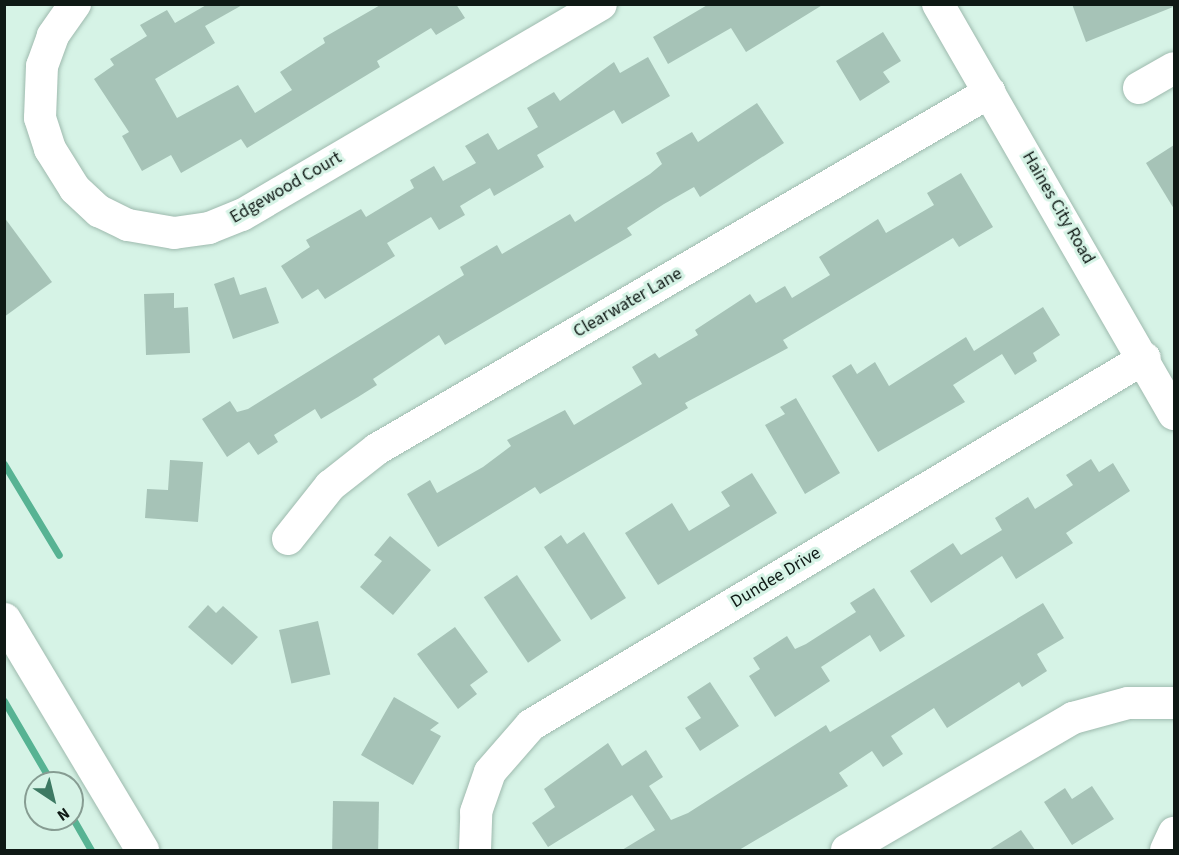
<!DOCTYPE html>
<style>
body{margin:0}
#map{position:relative;width:1179px;height:855px;overflow:hidden;background:#d6f3e6;font-family:"Source Sans 3",sans-serif}
div>[style]{position:absolute}
[style*='--x']{left:calc(var(--x)*1px);top:calc(var(--y)*1px);width:calc(var(--w)*1px);rotate:calc(var(--a)*1deg)}
.stream>*{height:7px;margin:-3.5px;padding:0 3.5px;transform-origin:3.5px;border-radius:3.5px;background:#57b393}
.building>*{inset:0;background:#a6c3b7;transform-origin:0 0}
.roads{filter:drop-shadow(0 0 2px #9ebaae) drop-shadow(0 0 2px #9ebaae)}
.minor>*{height:32px;margin:-16px;padding:0 16px;transform-origin:16px;border-radius:16px;background:#fff}
.major>*{height:33px;margin:-16.5px;padding:0 16.5px;transform-origin:16.5px;border-radius:16.5px;background:#fff}
span{translate:-50% -50%;white-space:nowrap;text-align:center;line-height:1.15;-webkit-text-stroke:6px #d6f3e6;paint-order:stroke}
.street-label{font-size:18px;color:#0f1915}
.frame{position:absolute;inset:0;border:6px solid #0f1915;pointer-events:none}
.north{position:absolute;left:24px;top:771px;width:60px;height:60px;box-sizing:border-box;background:#d6f3e6;border:2px solid #869c92;border-radius:50%;rotate:145deg;font-size:16px;font-weight:700;line-height:24px;text-align:center;color:#0f1915}
.north::after{content:'';display:block;margin:auto;width:21px;height:27px;background:#3d7963;clip-path:polygon(50% 0,100% 100%,50% 72%,0 100%)}
</style>
<div id="map">
<div class="stream">
<div style="--x:4;--y:464;--w:106;--a:58.9"></div>
<div style="--x:4;--y:701;--w:95;--a:59.7"></div>
<div style="--x:72;--y:817;--w:38;--a:60"></div>
</div>
<div class="building">
<div style="clip-path:polygon(208px 4px,244px 4px,205px 26px,215px 43px,155px 79px,177px 118px,238px 85px,255px 113px,292px 90px,280px 72px,325px 43px,323px 38px,382px 4px,456px 4px,465px 18px,436px 35px,431px 28px,377px 61px,380px 67px,247px 148px,241px 139px,181px 173px,171px 155px,142px 171px,122px 136px,129px 132px,94px 79px,114px 65px,110px 59px,147px 36px,140px 25px,167px 10px,175px 23px)"></div>
<div style="clip-path:polygon(709px 4px,824px 4px,746px 52px,731px 28px,668px 64px,653px 37px)"></div>
<div style="clip-path:polygon(1072px 4px,1172px 4px,1173px 7px,1086px 42px)"></div>
<div style="clip-path:polygon(883px 32px,901px 61px,883px 72px,890px 82px,860px 101px,836px 61px)"></div>
<div style="clip-path:polygon(648px 57px,670px 96px,622px 124px,614px 110px,537px 155px,544px 167px,494px 196px,490px 188px,460px 206px,465px 215px,439px 230px,431px 217px,387px 243px,395px 256px,325px 299px,318px 289px,302px 299px,281px 266px,310px 247px,306px 240px,361px 209px,366px 217px,414px 188px,410px 180px,434px 166px,443px 181px,476px 163px,465px 146px,488px 133px,498px 150px,538px 127px,527px 108px,554px 92px,560px 101px,614px 62px,620px 73px)"></div>
<div style="clip-path:polygon(757px 103px,784px 143px,700px 197px,694px 187px,664px 204px,627px 228px,632px 235px,445px 345px,439px 335px,373px 379px,377px 385px,358px 397px,321px 419px,315px 409px,274px 435px,278px 442px,258px 455px,249px 442px,227px 457px,202px 419px,230px 401px,237px 412px,248px 409px,464px 275px,460px 267px,497px 245px,502px 254px,570px 214px,575px 222px,650px 174px,662px 164px,656px 153px,692px 132px,698px 142px)"></div>
<div style="clip-path:polygon(1174px 145px,1174px 209px,1146px 163px)"></div>
<div style="clip-path:polygon(961px 173px,993px 227px,959px 247px,953px 238px,783px 340px,788px 348px,685px 403px,688px 408px,540px 494px,535px 487px,438px 547px,407px 494px,430px 480px,437px 493px,483px 467px,511px 446px,507px 440px,565px 410px,574px 425px,642px 384px,632px 367px,655px 353px,659px 358px,698px 335px,695px 330px,750px 294px,756px 303px,785px 286px,792px 298px,830px 275px,819px 257px,878px 219px,886px 233px,934px 205px,927px 193px)"></div>
<div style="clip-path:polygon(4px 217px,52px 282px,4px 317px)"></div>
<div style="clip-path:polygon(234px 277px,240px 295px,266px 287px,279px 323px,233px 339px,214px 284px)"></div>
<div style="clip-path:polygon(174px 293px,174px 308px,188px 307px,190px 353px,146px 355px,144px 294px)"></div>
<div style="clip-path:polygon(1043px 307px,1060px 335px,1033px 353px,1037px 361px,1015px 375px,1002px 354px,953px 385px,965px 402px,878px 452px,832px 376px,851px 364px,857px 374px,875px 362px,889px 386px,966px 337px,974px 351px)"></div>
<div style="clip-path:polygon(796px 398px,840px 473px,805px 494px,765px 425px,785px 414px,780px 407px)"></div>
<div style="clip-path:polygon(1091px 459px,1099px 472px,1113px 463px,1130px 491px,1066px 533px,1073px 543px,1016px 579px,1002px 556px,931px 603px,910px 571px,953px 543px,961px 555px,1002px 530px,995px 518px,1028px 497px,1035px 509px,1073px 485px,1066px 475px)"></div>
<div style="clip-path:polygon(170px 460px,203px 462px,198px 522px,145px 518px,147px 489px,168px 490px)"></div>
<div style="clip-path:polygon(752px 473px,777px 513px,658px 585px,625px 533px,672px 503px,689px 531px,730px 506px,721px 492px)"></div>
<div style="clip-path:polygon(584px 532px,626px 598px,591px 620px,544px 547px,561px 535px,567px 544px)"></div>
<div style="clip-path:polygon(390px 536px,431px 570px,393px 615px,360px 587px,382px 561px,374px 555px)"></div>
<div style="left:517px;top:575px;width:79px;height:40px;rotate:56deg"></div>
<div style="clip-path:polygon(874px 588px,905px 636px,880px 652px,870px 635px,821px 667px,830px 681px,775px 717px,749px 676px,760px 669px,753px 658px,787px 636px,795px 649px,806px 644px,856px 612px,850px 603px)"></div>
<div style="clip-path:polygon(1043px 603px,1064px 638px,1037px 654px,1047px 671px,1022px 687px,1019px 682px,947px 728px,934px 708px,891px 736px,903px 754px,883px 767px,872px 751px,839px 773px,848px 786px,739px 850px,622px 850px,655px 830px,632px 795px,548px 847px,532px 823px,555px 807px,544px 789px,608px 743px,622px 766px,646px 750px,663px 777px,649px 786px,671px 820px,688px 813px,826px 725px,830px 732px)"></div>
<div style="clip-path:polygon(208px 605px,216px 613px,223px 606px,258px 637px,232px 665px,188px 627px)"></div>
<div style="left:318px;top:621px;width:55px;height:40px;rotate:77deg"></div>
<div style="clip-path:polygon(455px 627px,488px 672px,470px 685px,477px 694px,458px 709px,417px 654px)"></div>
<div style="clip-path:polygon(710px 682px,739px 726px,700px 751px,685px 728px,701px 718px,687px 697px)"></div>
<div style="clip-path:polygon(394px 697px,439px 723px,430px 730px,441px 736px,413px 785px,361px 755px)"></div>
<div style="clip-path:polygon(1092px 786px,1114px 819px,1072px 845px,1044px 802px,1065px 788px,1072px 799px)"></div>
<div style="left:333px;top:801px;width:46px;height:49px;rotate:1deg"></div>
<div style="clip-path:polygon(1021px 830px,1035px 850px,989px 850px)"></div>
</div>
<div class="roads">
<div class="minor">
<div style="--x:75;--y:4;--w:39;--a:125"></div>
<div style="--x:53;--y:36;--w:32;--a:110"></div>
<div style="--x:42;--y:66;--w:52;--a:92.2"></div>
<div style="--x:40;--y:118;--w:33;--a:72"></div>
<div style="--x:50;--y:149;--w:47;--a:58"></div>
<div style="--x:75;--y:189;--w:33;--a:43"></div>
<div style="--x:99;--y:211;--w:32;--a:26"></div>
<div style="--x:128;--y:225;--w:47;--a:9.9"></div>
<div style="--x:174;--y:233;--w:35;--a:-8"></div>
<div style="--x:209;--y:228;--w:35;--a:-22"></div>
<div style="--x:242;--y:215;--w:416;--a:-30.4"></div>
<div style="--x:938;--y:4;--w:473;--a:60.1"></div>
<div style="--x:1139;--y:88;--w:40;--a:-29.7"></div>
<div style="--x:288;--y:539;--w:68;--a:-51.6"></div>
<div style="--x:330;--y:486;--w:60;--a:-38.2"></div>
<div style="--x:377;--y:449;--w:709;--a:-30.22"></div>
<div style="--x:475;--y:850;--w:38;--a:-88"></div>
<div style="--x:476;--y:812;--w:42;--a:-70.7"></div>
<div style="--x:490;--y:772;--w:62;--a:-48.9"></div>
<div style="--x:531;--y:725;--w:715;--a:-30.87"></div>
<div style="--x:847;--y:850;--w:262;--a:-30.3"></div>
<div style="--x:1073;--y:718;--w:57;--a:-15.3"></div>
<div style="--x:1128;--y:703;--w:46;--a:0"></div>
<div style="--x:1166;--y:850;--w:19;--a:-65"></div>
</div>
<div class="major">
<div style="--x:4;--y:619;--w:269;--a:59.1"></div>
</div>
</div>
<div class="street-label">
<span style="left:286px;top:188px;rotate:-30deg">Edgewood Court</span>
<span style="left:1058px;top:208px;rotate:60deg">Haines City Road</span>
<span style="left:628px;top:303px;rotate:-30deg">Clearwater Lane</span>
<span style="left:776px;top:578px;rotate:-31deg">Dundee Drive</span>
</div>
<div class="frame"></div>
<div class="north">N</div>
</div>
